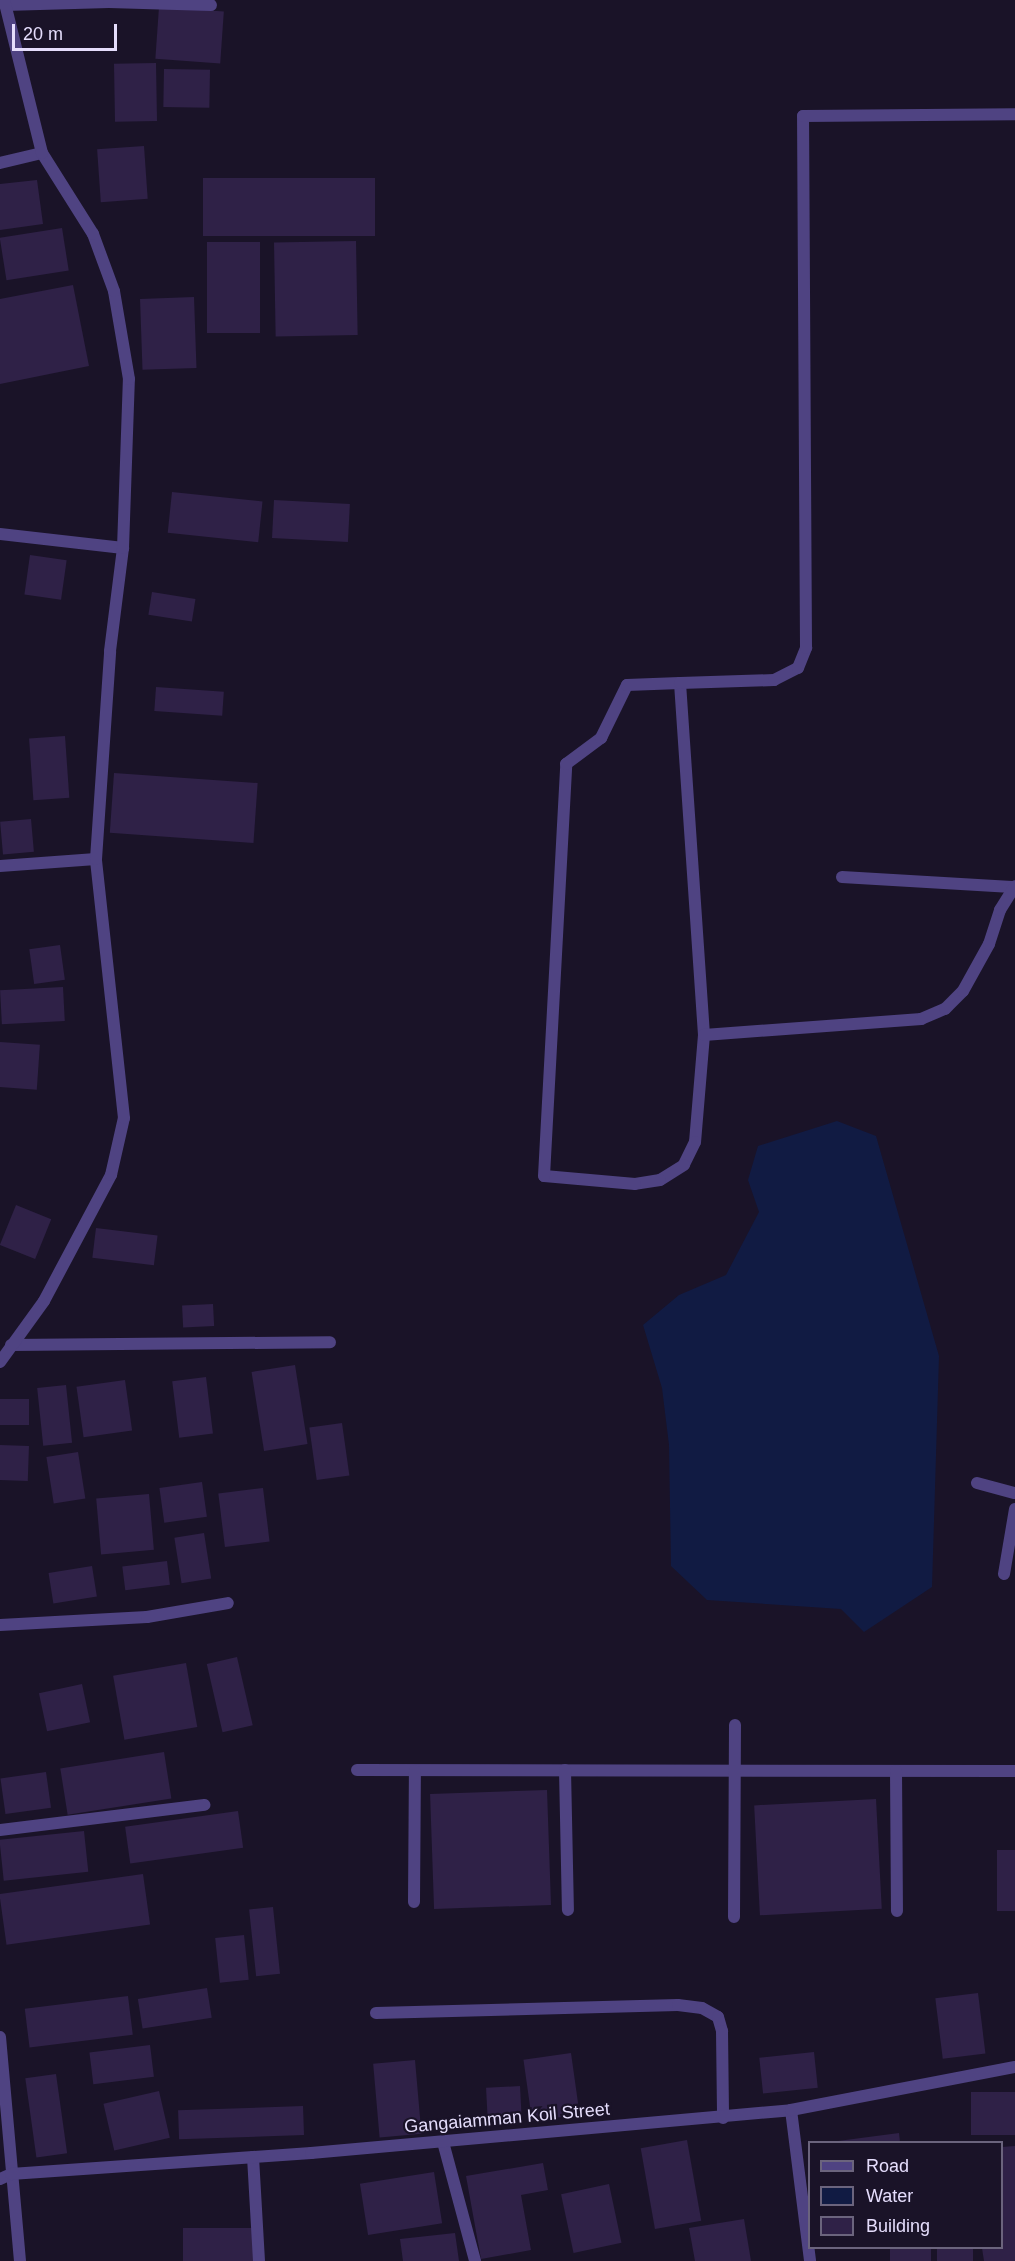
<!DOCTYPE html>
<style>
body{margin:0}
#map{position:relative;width:1015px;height:2261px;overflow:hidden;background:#1a1328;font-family:Helvetica,sans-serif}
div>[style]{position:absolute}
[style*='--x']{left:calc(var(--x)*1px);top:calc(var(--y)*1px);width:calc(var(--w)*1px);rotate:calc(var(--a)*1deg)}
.water>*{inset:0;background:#111b43}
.building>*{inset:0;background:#2f2147;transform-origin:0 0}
.lane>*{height:12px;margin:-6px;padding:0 6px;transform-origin:6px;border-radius:6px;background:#4f4382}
.street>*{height:12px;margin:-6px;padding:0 6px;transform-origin:6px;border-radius:6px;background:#4f4382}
span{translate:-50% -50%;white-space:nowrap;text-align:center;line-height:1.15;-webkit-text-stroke:4.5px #1a1328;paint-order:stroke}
.street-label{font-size:18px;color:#e5ddfc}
.legend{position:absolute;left:808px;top:2141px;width:195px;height:108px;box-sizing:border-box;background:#1a1328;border:2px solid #6b647d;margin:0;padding:8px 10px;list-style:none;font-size:18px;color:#e5ddfc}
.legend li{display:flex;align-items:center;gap:12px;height:30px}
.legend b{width:30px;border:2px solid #6b647d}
.scale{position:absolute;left:12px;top:24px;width:105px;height:27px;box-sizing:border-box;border:3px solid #e5ddfc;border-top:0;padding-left:8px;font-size:18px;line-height:21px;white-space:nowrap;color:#e5ddfc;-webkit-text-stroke:4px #1a1328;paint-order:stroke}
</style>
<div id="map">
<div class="water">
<div style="clip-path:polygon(837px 1121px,876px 1136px,939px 1356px,932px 1587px,864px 1632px,841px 1609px,707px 1600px,671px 1566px,669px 1445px,662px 1388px,643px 1325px,679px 1295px,726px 1275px,759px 1212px,748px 1180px,758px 1146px)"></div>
</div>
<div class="building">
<div style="left:159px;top:7px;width:65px;height:52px;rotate:4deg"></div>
<div style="left:156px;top:63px;width:58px;height:42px;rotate:89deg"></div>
<div style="left:164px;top:69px;width:46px;height:38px;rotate:1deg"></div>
<div style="left:144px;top:146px;width:53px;height:47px;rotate:86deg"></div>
<div style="left:375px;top:178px;width:58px;height:172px;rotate:90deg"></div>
<div style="clip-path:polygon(37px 180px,43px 224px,0 230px,0 184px)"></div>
<div style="left:62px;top:228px;width:43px;height:63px;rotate:81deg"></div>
<div style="left:356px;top:241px;width:94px;height:82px;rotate:89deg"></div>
<div style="left:207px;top:242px;width:53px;height:91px"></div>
<div style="clip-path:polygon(73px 285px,89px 366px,0 384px,0 299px)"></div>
<div style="left:194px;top:297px;width:71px;height:54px;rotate:88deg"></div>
<div style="left:172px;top:492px;width:91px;height:41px;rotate:6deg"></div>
<div style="left:274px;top:500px;width:76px;height:38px;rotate:3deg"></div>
<div style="left:30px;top:555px;width:37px;height:40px;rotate:8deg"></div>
<div style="left:152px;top:592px;width:44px;height:23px;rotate:9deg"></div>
<div style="left:156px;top:687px;width:68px;height:24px;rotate:4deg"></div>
<div style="left:65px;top:736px;width:62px;height:36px;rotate:86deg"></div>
<div style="left:114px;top:773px;width:144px;height:60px;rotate:4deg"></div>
<div style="left:31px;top:819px;width:33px;height:31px;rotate:85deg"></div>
<div style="left:60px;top:945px;width:35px;height:31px;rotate:82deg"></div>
<div style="left:63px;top:987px;width:34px;height:63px;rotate:87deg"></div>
<div style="left:0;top:1042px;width:40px;height:45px;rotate:4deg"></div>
<div style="left:16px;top:1205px;width:38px;height:43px;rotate:22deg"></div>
<div style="left:96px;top:1228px;width:62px;height:30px;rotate:7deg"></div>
<div style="left:213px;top:1304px;width:22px;height:31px;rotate:87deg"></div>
<div style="left:295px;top:1365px;width:80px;height:44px;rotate:81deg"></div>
<div style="left:206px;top:1377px;width:57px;height:34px;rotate:83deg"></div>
<div style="left:125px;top:1380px;width:51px;height:49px;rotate:82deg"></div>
<div style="left:66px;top:1385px;width:58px;height:29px;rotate:84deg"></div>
<div style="left:0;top:1399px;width:29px;height:26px"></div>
<div style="left:342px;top:1423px;width:53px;height:33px;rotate:82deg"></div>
<div style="left:0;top:1445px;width:29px;height:35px;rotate:2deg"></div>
<div style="left:78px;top:1452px;width:47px;height:32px;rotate:81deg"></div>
<div style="left:202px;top:1482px;width:35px;height:43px;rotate:82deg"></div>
<div style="left:263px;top:1488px;width:54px;height:45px;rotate:83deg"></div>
<div style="left:149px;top:1494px;width:56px;height:53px;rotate:85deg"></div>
<div style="left:204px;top:1533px;width:46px;height:30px;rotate:81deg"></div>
<div style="left:167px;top:1561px;width:24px;height:45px;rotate:83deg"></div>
<div style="left:92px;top:1566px;width:31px;height:44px;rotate:81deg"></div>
<div style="left:237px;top:1657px;width:70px;height:31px;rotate:77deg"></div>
<div style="left:186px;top:1663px;width:65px;height:74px;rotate:80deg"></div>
<div style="left:82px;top:1684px;width:39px;height:44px;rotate:78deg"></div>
<div style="left:164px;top:1752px;width:47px;height:105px;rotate:81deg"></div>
<div style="left:46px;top:1772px;width:36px;height:46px;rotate:82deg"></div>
<div style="left:547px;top:1790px;width:115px;height:117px;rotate:88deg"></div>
<div style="left:876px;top:1799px;width:110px;height:122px;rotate:87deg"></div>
<div style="left:238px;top:1811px;width:37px;height:114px;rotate:82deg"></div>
<div style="left:84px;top:1831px;width:41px;height:85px;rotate:84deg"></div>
<div style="left:997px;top:1850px;width:18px;height:61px"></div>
<div style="left:143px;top:1874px;width:51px;height:145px;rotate:82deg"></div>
<div style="left:273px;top:1907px;width:67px;height:24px;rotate:84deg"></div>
<div style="left:244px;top:1935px;width:45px;height:29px;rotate:84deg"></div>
<div style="left:207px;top:1988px;width:30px;height:70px;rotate:81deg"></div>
<div style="left:978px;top:1993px;width:61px;height:43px;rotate:83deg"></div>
<div style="left:128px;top:1996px;width:39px;height:104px;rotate:83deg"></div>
<div style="left:150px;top:2045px;width:32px;height:61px;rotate:83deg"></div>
<div style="left:814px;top:2052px;width:36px;height:55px;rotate:84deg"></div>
<div style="left:571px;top:2053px;width:62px;height:48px;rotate:82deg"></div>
<div style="left:415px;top:2060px;width:74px;height:42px;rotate:85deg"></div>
<div style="left:56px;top:2074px;width:80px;height:31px;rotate:82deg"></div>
<div style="left:520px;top:2086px;width:38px;height:34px;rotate:87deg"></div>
<div style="left:159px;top:2091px;width:48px;height:57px;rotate:77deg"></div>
<div style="left:1015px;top:2092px;width:43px;height:44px;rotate:90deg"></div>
<div style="left:303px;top:2106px;width:29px;height:125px;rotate:88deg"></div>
<div style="clip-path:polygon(899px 2133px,900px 2142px,839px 2142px,838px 2141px)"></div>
<div style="left:687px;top:2140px;width:82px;height:47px;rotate:80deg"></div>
<div style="clip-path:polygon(1015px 2146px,1015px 2261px,984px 2261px,982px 2248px,1002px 2248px,1002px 2147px)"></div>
<div style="clip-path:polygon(543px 2163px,548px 2190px,521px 2195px,531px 2250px,481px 2259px,466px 2176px)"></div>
<div style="left:434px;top:2172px;width:52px;height:75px;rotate:81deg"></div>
<div style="left:609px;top:2184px;width:60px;height:49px;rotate:78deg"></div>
<div style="clip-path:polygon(744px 2219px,751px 2261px,695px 2261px,689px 2228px)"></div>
<div style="left:253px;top:2228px;width:33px;height:70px;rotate:90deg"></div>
<div style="clip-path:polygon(455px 2233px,459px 2261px,403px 2261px,400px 2239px)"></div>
<div style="left:890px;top:2248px;width:41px;height:13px"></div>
<div style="left:937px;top:2248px;width:36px;height:13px"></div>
</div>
<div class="lane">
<div style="--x:357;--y:1770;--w:658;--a:0.09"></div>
<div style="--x:565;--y:1770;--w:140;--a:88.8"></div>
<div style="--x:896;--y:1771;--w:140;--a:89.6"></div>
<div style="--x:414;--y:1902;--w:131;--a:-89.6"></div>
<div style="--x:734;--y:1917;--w:192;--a:-89.7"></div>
</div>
<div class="street">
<div style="--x:5;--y:5;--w:104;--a:-1.7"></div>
<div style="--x:109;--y:2;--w:102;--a:1.7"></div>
<div style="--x:0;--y:163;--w:43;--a:-13.4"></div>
<div style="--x:0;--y:534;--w:124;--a:6.5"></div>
<div style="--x:680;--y:683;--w:353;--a:86.1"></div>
<div style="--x:704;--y:1035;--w:107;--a:94.8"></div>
<div style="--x:695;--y:1142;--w:25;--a:116"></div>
<div style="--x:684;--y:1165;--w:28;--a:148"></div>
<div style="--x:660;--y:1180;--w:25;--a:171"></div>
<div style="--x:635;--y:1184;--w:91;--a:-175"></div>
<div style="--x:544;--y:1176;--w:413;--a:-86.9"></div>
<div style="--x:566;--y:764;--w:44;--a:-36.6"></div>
<div style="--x:601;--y:738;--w:59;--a:-63.9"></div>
<div style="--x:627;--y:685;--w:53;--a:-2.2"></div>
<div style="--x:680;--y:683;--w:94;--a:-1.8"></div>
<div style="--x:774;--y:680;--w:27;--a:-27"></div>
<div style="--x:798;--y:668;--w:22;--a:-68"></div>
<div style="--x:806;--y:648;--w:532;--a:-90.32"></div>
<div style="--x:803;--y:116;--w:212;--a:-0.5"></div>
<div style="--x:0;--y:866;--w:96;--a:-4.2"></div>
<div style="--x:842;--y:877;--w:170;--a:3.4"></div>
<div style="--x:704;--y:1035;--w:218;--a:-4.2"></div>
<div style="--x:921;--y:1019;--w:26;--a:-23"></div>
<div style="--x:945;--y:1009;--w:25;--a:-45"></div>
<div style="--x:963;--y:991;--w:54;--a:-61"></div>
<div style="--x:989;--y:944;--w:36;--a:-72"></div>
<div style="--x:1000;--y:910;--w:28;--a:-58"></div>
<div style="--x:11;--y:1345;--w:319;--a:-0.5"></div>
<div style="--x:0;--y:1362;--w:75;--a:-54.2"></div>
<div style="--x:44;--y:1301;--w:143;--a:-62"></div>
<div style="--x:111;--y:1175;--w:58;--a:-77.2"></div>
<div style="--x:124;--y:1118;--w:261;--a:-96.2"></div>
<div style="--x:96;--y:859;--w:208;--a:-86.1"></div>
<div style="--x:110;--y:651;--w:104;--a:-82.8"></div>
<div style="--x:123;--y:548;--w:169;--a:-88"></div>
<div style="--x:129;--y:379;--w:89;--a:-99.7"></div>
<div style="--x:114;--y:291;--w:61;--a:-110.2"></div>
<div style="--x:93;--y:234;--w:96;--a:-122.2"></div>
<div style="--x:42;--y:153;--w:158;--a:-103.9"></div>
<div style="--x:977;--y:1483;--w:39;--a:15"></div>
<div style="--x:1004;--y:1574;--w:66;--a:-80.4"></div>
<div style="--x:0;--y:1625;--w:147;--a:-3.1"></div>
<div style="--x:147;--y:1617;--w:82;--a:-9.8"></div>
<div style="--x:0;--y:1830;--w:206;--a:-7"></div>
<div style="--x:376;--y:2013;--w:302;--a:-1.5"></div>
<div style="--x:678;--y:2005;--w:24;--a:7"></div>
<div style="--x:702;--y:2008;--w:18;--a:29"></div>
<div style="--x:718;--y:2017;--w:15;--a:74"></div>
<div style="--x:722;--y:2031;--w:87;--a:89.3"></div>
<div style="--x:0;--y:2037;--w:225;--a:84.9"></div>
<div style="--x:791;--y:2110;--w:152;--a:82.8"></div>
<div style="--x:443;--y:2142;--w:123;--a:74.9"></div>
<div style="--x:253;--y:2157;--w:104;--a:86.7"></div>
<div style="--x:0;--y:2179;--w:12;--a:-24"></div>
<div style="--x:11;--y:2174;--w:301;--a:-4"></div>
<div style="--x:311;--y:2153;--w:482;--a:-5.1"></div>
<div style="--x:791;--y:2110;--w:228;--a:-10.9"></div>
</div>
<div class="street-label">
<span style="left:507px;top:2118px;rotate:-5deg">Gangaiamman Koil Street</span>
</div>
<ul class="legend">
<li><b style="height:8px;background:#4f4382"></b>Road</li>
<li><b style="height:16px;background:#111b43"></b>Water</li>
<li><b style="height:16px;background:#2f2147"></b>Building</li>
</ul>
<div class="scale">20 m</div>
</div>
